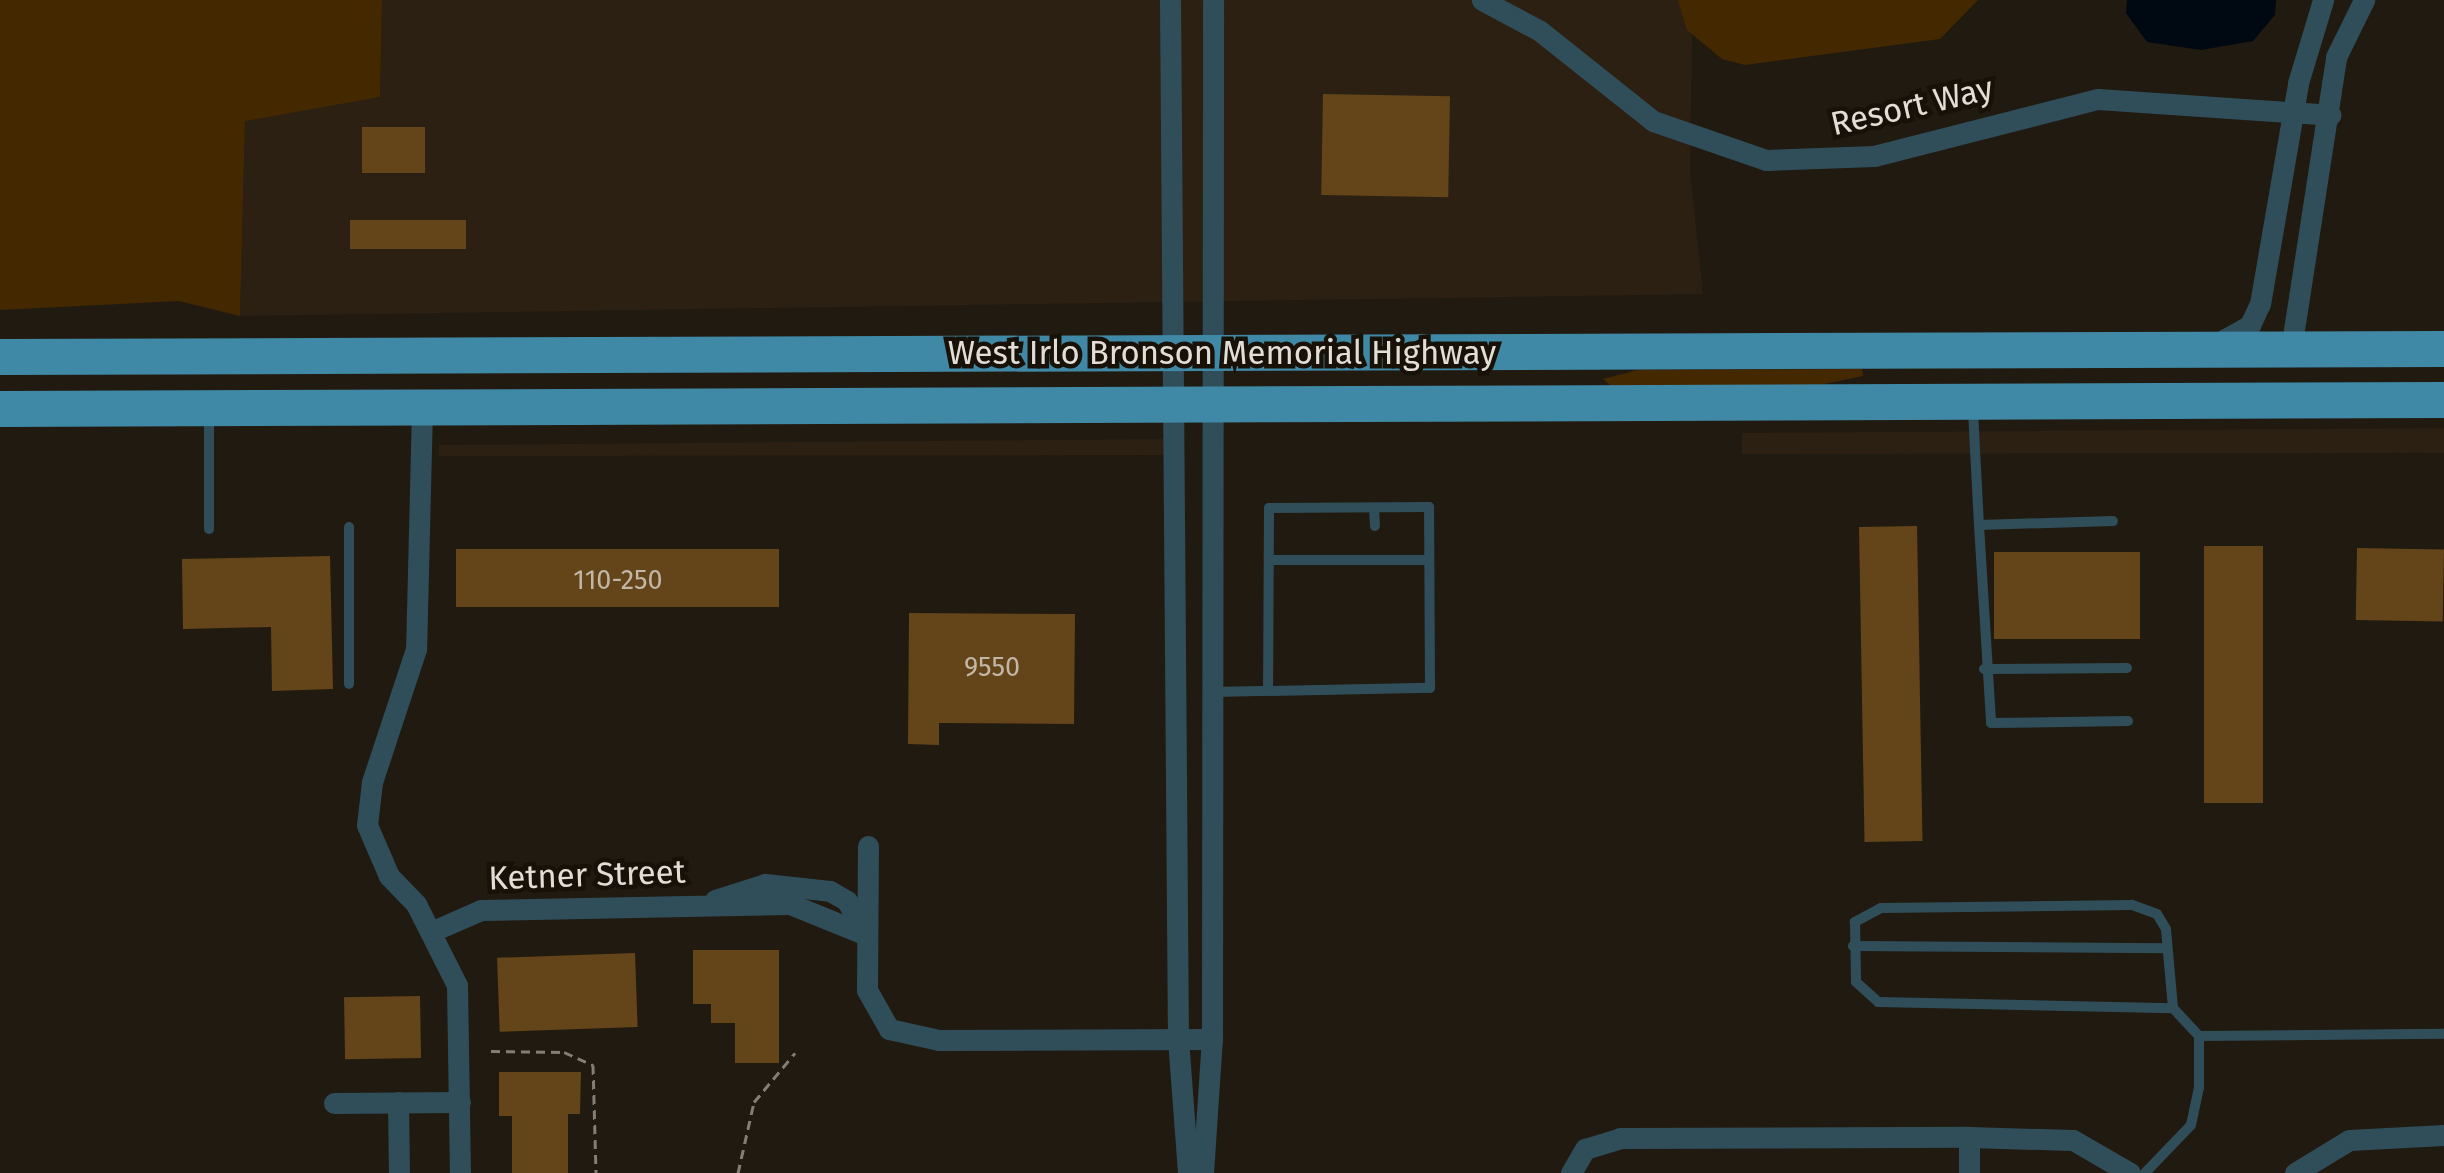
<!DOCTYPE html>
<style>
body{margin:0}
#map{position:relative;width:2444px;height:1173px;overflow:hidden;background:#211a10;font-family:"Fira Sans",sans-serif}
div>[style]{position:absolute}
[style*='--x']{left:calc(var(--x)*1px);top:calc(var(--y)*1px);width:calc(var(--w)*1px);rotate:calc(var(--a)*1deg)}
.built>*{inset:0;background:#2c2012}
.green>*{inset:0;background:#442900}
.water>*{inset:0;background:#000912}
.building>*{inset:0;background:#644419;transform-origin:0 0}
.path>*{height:3px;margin-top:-1.5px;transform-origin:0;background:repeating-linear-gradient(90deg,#847e76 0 9px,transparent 0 15px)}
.service>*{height:10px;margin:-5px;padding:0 5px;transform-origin:5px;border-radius:5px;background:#304e5a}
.minor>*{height:21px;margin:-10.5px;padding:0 10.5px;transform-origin:10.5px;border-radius:10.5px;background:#304e5a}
.trunk>*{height:36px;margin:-18px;padding:0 18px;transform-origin:18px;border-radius:18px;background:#4089a6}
span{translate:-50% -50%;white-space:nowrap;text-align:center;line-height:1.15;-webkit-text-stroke:9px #181108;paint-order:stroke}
.number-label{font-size:27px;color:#c2b7a7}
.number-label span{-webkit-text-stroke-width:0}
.street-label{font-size:33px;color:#e2ddd6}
</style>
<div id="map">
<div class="built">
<div style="clip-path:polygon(382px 0,1678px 0,1692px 35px,1690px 173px,1703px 294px,240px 316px,245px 120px,380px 97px)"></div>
<div style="clip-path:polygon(2444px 428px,2444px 453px,1742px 454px,1742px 433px)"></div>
<div style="clip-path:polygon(1169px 439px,1169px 455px,439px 456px,439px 445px)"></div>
</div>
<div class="green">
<div style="clip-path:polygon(0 0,382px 0,380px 97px,245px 121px,240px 316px,179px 301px,0 310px)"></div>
<div style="clip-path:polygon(1678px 0,1978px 0,1940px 39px,1745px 65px,1722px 59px,1687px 30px)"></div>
<div style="clip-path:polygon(1862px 369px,1863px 376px,1819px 385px,1611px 386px,1603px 379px,1638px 370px)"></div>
</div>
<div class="water">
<div style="clip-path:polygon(2127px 0,2276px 0,2275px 15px,2253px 41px,2201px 50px,2147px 42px,2126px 13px)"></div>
</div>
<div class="building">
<div style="left:1323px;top:94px;width:127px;height:101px;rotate:1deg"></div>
<div style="left:425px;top:127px;width:46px;height:63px;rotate:90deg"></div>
<div style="left:466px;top:220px;width:29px;height:116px;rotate:90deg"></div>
<div style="left:1917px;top:526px;width:315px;height:58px;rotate:89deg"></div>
<div style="left:2263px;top:546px;width:257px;height:59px;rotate:90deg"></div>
<div style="left:2357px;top:548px;width:87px;height:72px;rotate:1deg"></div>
<div style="left:779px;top:549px;width:58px;height:323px;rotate:90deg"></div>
<div style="left:2140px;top:552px;width:87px;height:146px;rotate:90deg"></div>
<div style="clip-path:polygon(330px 556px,333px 689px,272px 691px,271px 627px,183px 629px,182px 559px)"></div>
<div style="clip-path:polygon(909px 613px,1075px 614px,1074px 724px,939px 723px,939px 745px,908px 744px)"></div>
<div style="clip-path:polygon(693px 950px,779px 950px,779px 1063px,735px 1063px,735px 1023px,711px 1023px,711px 1004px,693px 1004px)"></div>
<div style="left:635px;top:953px;width:74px;height:138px;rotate:88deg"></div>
<div style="left:420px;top:996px;width:62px;height:76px;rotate:89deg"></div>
<div style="clip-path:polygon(499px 1072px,581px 1072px,580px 1114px,568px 1114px,568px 1173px,512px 1173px,512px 1116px,499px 1116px)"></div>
</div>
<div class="path">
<div style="--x:491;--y:1051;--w:73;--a:0.8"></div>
<div style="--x:564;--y:1052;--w:32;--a:24"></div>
<div style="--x:593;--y:1065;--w:108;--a:88.4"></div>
<div style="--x:738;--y:1173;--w:73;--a:-77.3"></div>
<div style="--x:754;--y:1102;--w:64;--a:-50.1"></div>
</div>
<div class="service">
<div style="--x:1973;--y:411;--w:114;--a:87"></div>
<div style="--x:1979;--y:525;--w:134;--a:-1.7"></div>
<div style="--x:209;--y:412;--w:117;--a:90"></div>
<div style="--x:1374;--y:508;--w:18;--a:87"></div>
<div style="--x:1979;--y:525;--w:198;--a:86.5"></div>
<div style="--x:1991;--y:723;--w:137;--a:-0.8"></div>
<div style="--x:349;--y:527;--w:157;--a:90"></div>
<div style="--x:1269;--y:560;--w:160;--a:0"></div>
<div style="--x:1984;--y:669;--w:143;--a:-0.4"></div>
<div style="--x:1212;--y:692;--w:218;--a:-1.1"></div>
<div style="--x:1430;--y:688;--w:181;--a:-90.3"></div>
<div style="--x:1429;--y:507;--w:160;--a:179.6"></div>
<div style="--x:1269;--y:508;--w:183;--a:90.3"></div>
<div style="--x:1853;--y:946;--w:314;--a:0.4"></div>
<div style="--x:2199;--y:1036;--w:245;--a:-0.5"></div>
<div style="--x:2145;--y:1173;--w:66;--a:-46.2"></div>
<div style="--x:2191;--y:1125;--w:39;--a:-78"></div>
<div style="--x:2199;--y:1087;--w:51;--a:-90"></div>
<div style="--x:2199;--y:1036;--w:38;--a:-133"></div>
<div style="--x:2173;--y:1008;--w:79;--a:-95.1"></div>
<div style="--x:2166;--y:929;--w:17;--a:-121"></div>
<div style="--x:2157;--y:914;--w:27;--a:-160"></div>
<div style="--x:2132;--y:905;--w:251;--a:179.3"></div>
<div style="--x:1881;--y:908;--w:30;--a:152"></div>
<div style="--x:1855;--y:922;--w:60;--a:89"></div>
<div style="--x:1856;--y:982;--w:30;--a:42"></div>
<div style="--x:1878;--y:1002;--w:295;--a:1.2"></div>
</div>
<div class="minor">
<div style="--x:1170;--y:0;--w:1039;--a:89.56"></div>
<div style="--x:1178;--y:1039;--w:134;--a:85.7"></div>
<div style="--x:1482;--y:0;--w:66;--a:28.1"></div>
<div style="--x:1540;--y:31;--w:144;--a:38.5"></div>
<div style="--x:1653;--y:121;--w:120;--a:19"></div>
<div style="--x:1766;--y:160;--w:108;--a:-2.1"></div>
<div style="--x:1874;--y:156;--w:231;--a:-14.3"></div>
<div style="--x:2098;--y:99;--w:233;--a:3.9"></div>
<div style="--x:2218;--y:343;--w:37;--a:-29"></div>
<div style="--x:2250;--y:325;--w:23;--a:-65"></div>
<div style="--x:2260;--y:304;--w:224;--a:-80.2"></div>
<div style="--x:2298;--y:83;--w:87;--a:-73.2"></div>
<div style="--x:2291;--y:349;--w:295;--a:-81.2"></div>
<div style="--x:2336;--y:57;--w:64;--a:-63.8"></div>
<div style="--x:422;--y:408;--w:241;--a:91.4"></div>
<div style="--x:416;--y:649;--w:140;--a:108.3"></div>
<div style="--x:372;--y:782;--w:43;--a:96.6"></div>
<div style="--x:367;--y:825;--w:56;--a:66.7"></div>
<div style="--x:389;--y:876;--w:39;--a:46"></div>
<div style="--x:416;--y:904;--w:91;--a:63.2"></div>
<div style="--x:457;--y:985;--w:188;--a:89.1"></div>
<div style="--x:868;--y:846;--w:144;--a:90.4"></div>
<div style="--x:867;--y:990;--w:45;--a:60.6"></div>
<div style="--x:889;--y:1029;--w:51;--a:12.4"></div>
<div style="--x:939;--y:1040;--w:273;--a:-0.2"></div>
<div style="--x:715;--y:900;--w:52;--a:-17.7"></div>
<div style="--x:765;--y:884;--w:65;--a:6.1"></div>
<div style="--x:830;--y:891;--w:20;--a:30"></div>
<div style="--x:847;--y:901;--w:33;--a:61"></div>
<div style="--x:433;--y:931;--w:52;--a:-23.6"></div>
<div style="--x:481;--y:910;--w:309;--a:-1.1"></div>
<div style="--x:790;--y:904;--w:80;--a:22.1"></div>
<div style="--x:398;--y:1102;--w:71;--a:89.2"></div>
<div style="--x:334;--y:1103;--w:126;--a:-0.5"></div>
<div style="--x:1203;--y:1173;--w:134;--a:-86.2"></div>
<div style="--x:1212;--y:1039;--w:1039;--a:-89.94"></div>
<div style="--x:1571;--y:1173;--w:28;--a:-60"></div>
<div style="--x:1585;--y:1149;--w:37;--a:-17"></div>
<div style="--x:1620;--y:1138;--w:349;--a:-0.2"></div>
<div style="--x:1969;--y:1137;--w:104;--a:1.7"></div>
<div style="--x:2073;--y:1140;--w:66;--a:30.1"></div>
<div style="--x:1969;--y:1173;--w:36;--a:-90"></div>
<div style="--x:2295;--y:1173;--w:63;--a:-31.4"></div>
<div style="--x:2349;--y:1140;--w:95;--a:-3"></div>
</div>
<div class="trunk">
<div style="--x:0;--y:357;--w:2444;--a:-0.19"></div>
<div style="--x:0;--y:409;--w:2444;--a:-0.21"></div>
</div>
<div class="number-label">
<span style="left:618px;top:581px">110-250</span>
<span style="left:992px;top:668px">9550</span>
</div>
<div class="street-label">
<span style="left:1912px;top:107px;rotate:-13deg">Resort Way</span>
<span style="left:1222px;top:354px">West Irlo Bronson Memorial Highway</span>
<span style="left:587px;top:876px;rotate:-2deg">Ketner Street</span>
</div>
</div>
